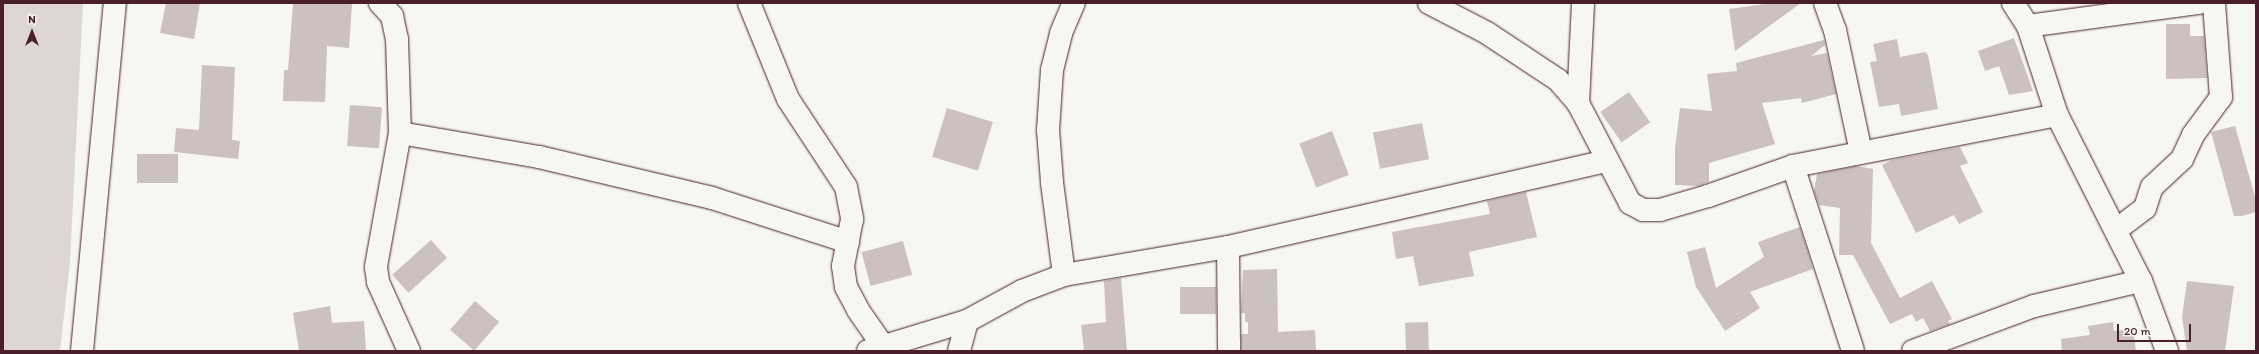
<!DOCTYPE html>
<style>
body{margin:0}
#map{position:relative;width:2259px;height:354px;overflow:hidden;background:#f6f6f2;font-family:Itim,sans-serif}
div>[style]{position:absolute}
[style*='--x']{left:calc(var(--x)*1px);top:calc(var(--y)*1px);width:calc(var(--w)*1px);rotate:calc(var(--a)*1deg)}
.green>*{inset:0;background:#ddd6d5}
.building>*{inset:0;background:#ccc1c0;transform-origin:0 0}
.roads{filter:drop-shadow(0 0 1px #4a1f2b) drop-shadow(0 0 1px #4a1f2b)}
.street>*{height:22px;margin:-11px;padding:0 11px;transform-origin:11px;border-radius:11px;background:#f6f6f2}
span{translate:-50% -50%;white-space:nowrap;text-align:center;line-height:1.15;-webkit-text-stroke:3.5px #f6f6f2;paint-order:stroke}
.frame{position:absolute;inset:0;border:4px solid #4a1f2b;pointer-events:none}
.north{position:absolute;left:12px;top:12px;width:40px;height:40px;-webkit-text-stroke:3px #f6f6f2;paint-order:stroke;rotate:0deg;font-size:11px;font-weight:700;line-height:16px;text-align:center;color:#4a1f2b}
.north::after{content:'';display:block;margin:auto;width:14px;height:18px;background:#4a1f2b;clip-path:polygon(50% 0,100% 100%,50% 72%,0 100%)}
.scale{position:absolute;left:2117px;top:324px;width:74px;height:18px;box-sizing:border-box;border:2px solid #4a1f2b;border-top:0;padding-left:5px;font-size:12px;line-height:14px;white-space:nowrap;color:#4a1f2b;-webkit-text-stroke:3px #f6f6f2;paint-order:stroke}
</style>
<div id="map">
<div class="green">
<div style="clip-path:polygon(3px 3px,83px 3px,70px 262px,60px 351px,3px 351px)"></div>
</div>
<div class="building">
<div style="clip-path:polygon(166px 3px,200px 3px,194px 39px,160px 33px)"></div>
<div style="clip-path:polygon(293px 3px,352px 4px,349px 48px,327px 46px,325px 102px,283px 101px,284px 70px,288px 70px)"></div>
<div style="clip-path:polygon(1772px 3px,1801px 3px,1735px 51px,1729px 9px)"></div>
<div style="clip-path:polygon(2166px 24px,2190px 24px,2190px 36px,2204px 36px,2207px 78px,2166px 79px)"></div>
<div style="clip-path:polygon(2014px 38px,2033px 91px,2009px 95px,1999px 66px,1985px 71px,1978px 51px)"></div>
<div style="clip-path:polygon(1897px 39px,1900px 57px,1925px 52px,1928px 55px,1938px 109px,1901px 116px,1899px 104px,1879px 107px,1870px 62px,1877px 61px,1873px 44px)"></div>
<div style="clip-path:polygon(1824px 40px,1825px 45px,1811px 56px,1827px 53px,1836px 94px,1802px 103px,1801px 98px,1762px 103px,1775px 144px,1709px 163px,1709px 182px,1699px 186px,1675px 185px,1675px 148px,1680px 108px,1712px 111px,1707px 74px,1737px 71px,1736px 63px)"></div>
<div style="clip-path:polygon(202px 65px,235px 67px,232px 140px,240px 141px,238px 159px,174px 152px,176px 128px,199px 130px)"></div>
<div style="left:1629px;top:92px;width:37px;height:35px;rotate:55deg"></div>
<div style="left:350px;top:105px;width:32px;height:41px;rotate:4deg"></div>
<div style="left:947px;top:108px;width:48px;height:51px;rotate:17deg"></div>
<div style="left:1422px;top:123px;width:37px;height:50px;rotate:79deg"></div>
<div style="clip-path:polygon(2235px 126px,2256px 200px,2256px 212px,2242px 216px,2234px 216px,2211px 132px)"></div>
<div style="left:1332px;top:131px;width:47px;height:35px;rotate:69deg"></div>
<div style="clip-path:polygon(1960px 147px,1968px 163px,1960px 166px,1983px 212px,1959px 224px,1954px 215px,1916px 233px,1882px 165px,1892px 160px)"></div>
<div style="left:137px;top:154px;width:41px;height:29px"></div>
<div style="clip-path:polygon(1856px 166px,1873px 169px,1871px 243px,1900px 298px,1932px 281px,1952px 319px,1948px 321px,1950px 324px,1930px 331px,1923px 318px,1916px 322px,1912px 314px,1890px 324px,1853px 255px,1839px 255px,1840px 208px,1819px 205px,1814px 191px,1817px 174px)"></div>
<div style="clip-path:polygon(1526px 192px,1537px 237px,1469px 252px,1474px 276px,1419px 286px,1413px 256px,1396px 259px,1392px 232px,1490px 214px,1487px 201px)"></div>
<div style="clip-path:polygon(1800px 227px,1813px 269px,1750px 292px,1760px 308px,1725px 331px,1696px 287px,1687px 252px,1705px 247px,1716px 288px,1764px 257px,1758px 242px)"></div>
<div style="left:431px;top:240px;width:24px;height:52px;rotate:48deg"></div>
<div style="left:903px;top:241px;width:35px;height:43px;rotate:75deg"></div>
<div style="clip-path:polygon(1277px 269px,1278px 332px,1315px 330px,1316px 351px,1241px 351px,1241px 334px,1248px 334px,1248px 322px,1245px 322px,1245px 313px,1241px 313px,1243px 270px)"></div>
<div style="clip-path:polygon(1121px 278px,1127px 351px,1084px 350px,1081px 325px,1106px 322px,1104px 281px)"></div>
<div style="clip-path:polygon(2187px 281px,2234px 286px,2225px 351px,2187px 351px,2182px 317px)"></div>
<div style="left:1216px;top:287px;width:27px;height:36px;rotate:90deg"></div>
<div style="left:475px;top:301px;width:32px;height:38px;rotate:41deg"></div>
<div style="clip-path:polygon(330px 306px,332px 323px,364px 321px,366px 351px,299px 351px,293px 313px)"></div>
<div style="left:1428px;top:322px;width:29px;height:23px;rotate:88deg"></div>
<div style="clip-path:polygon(2113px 322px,2114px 331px,2133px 329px,2136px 351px,2062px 351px,2061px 339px,2090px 335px,2088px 326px)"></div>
</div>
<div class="roads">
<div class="street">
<div style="--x:380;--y:3;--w:18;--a:47"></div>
<div style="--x:392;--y:16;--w:24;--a:78"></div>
<div style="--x:397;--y:39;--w:94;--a:88.2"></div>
<div style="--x:400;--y:133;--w:136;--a:100.2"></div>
<div style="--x:376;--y:267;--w:15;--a:82"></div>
<div style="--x:378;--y:282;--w:76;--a:65.8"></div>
<div style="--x:749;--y:3;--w:104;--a:67.9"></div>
<div style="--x:788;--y:99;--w:105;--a:56.6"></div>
<div style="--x:846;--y:187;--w:33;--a:79"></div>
<div style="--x:852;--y:219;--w:48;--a:100.8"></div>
<div style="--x:843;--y:266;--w:21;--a:82"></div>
<div style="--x:846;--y:287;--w:26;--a:62"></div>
<div style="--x:858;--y:310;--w:44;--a:55.2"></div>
<div style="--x:1429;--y:3;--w:65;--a:27.3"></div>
<div style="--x:1487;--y:33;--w:85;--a:33.5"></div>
<div style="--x:1558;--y:80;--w:30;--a:49"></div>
<div style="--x:1578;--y:103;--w:113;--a:62.5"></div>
<div style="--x:1630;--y:203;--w:15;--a:28"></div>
<div style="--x:1643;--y:210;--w:17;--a:0"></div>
<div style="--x:1660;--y:210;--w:50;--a:-16.3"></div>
<div style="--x:1708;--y:196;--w:90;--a:-19.4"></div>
<div style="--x:1793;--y:166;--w:269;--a:-10.9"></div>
<div style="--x:1825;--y:3;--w:29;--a:70"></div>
<div style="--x:1835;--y:30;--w:125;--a:78"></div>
<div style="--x:2013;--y:3;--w:27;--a:57"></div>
<div style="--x:2028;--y:26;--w:94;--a:72"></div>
<div style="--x:2057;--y:115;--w:186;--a:63.2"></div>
<div style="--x:2141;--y:281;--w:75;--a:69.6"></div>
<div style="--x:2028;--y:26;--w:173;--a:-7.7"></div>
<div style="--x:1578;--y:103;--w:100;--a:-87.1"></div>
<div style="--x:400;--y:133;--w:141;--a:9.8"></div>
<div style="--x:539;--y:157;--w:178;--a:13.3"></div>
<div style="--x:712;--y:198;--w:143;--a:17.9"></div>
<div style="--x:1793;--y:166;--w:194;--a:72"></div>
<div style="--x:2116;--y:230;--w:36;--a:-37"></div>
<div style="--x:2145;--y:208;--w:22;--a:-72"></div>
<div style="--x:2152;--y:187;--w:41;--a:-43"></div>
<div style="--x:2182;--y:159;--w:26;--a:-65"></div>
<div style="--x:2193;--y:135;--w:47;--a:-53.6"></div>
<div style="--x:2221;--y:97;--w:94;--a:-94.3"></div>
<div style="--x:1228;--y:247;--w:104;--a:89.4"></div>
<div style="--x:1064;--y:275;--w:94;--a:-97.4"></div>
<div style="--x:1052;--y:182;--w:52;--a:-94.4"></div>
<div style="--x:1048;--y:130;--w:60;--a:-86.2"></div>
<div style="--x:1052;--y:70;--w:38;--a:-76"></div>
<div style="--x:1061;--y:33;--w:33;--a:-67"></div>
<div style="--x:82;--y:351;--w:350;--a:-84.6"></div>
<div style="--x:868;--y:351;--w:103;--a:-16.9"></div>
<div style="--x:967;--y:321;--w:63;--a:-28.6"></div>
<div style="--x:1022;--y:291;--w:45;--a:-20.9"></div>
<div style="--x:1064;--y:275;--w:166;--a:-9.7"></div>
<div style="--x:1228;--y:247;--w:389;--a:-12.8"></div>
<div style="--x:959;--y:351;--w:31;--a:-75"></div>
<div style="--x:1913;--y:351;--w:129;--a:-20.4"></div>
<div style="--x:2034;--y:306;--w:110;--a:-13.2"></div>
</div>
</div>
<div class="frame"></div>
<div class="north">N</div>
<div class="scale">20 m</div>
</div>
